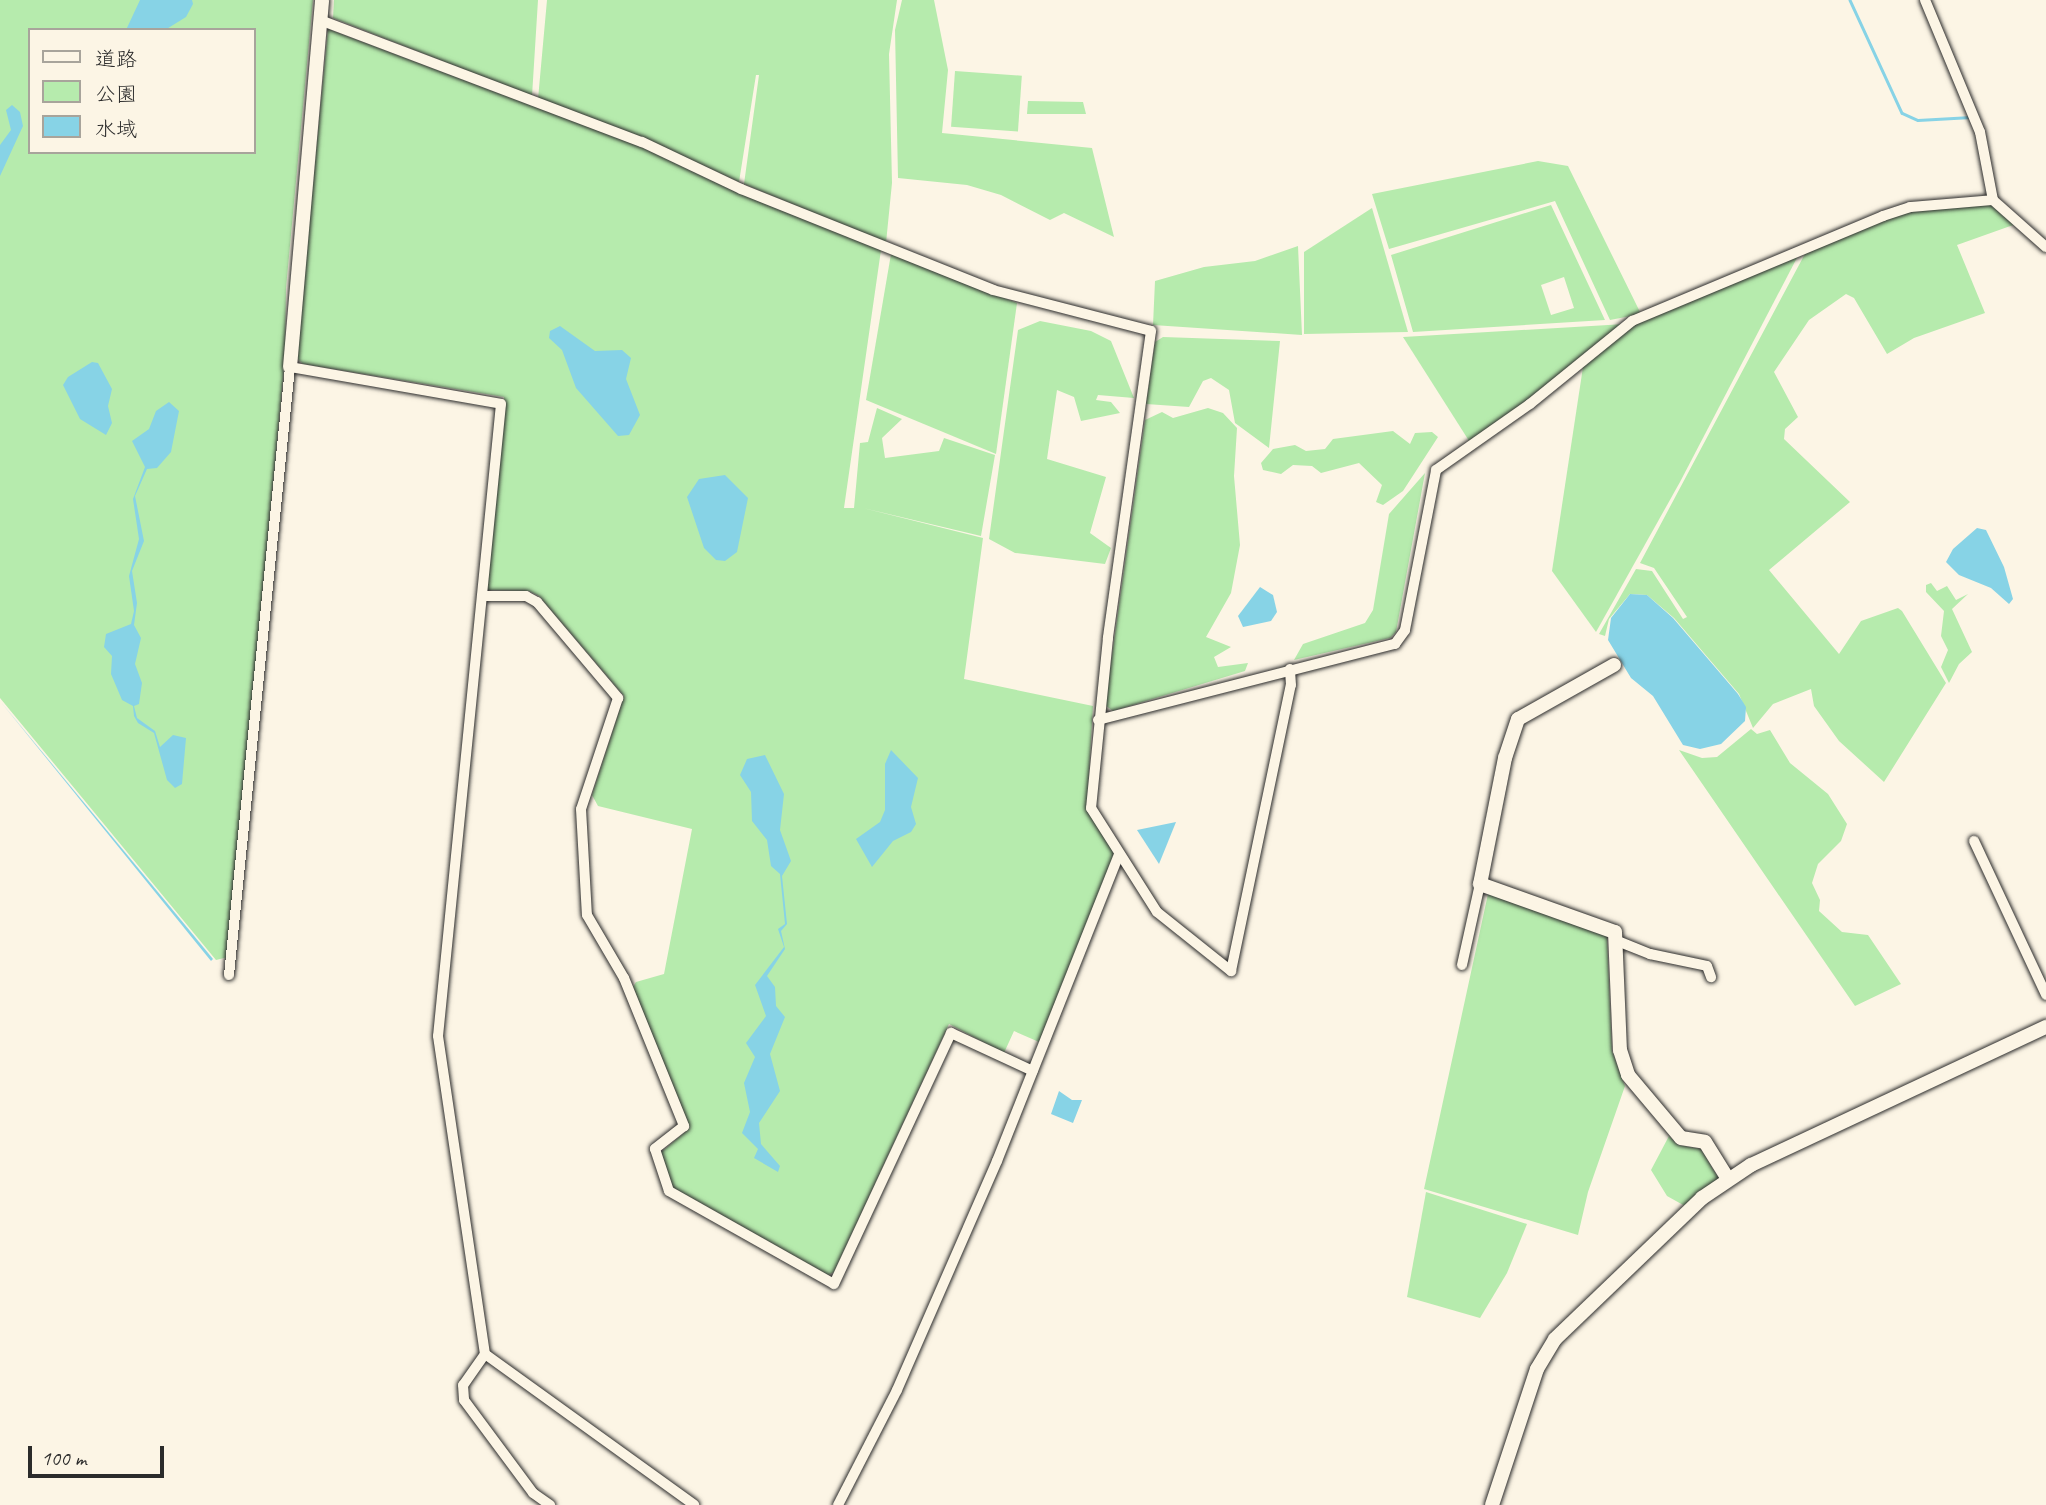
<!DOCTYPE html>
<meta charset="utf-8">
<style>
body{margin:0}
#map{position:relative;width:2046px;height:1505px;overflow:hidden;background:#fcf5e5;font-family:Caveat,"Klee One",sans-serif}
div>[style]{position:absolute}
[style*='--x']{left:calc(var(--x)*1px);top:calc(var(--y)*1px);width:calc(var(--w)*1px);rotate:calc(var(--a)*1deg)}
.green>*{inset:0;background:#b6ebad;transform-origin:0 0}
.water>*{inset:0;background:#87d3e6}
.stream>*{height:2.5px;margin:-1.25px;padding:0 1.25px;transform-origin:1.25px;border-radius:1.25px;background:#87d3e6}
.roads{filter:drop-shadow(0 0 2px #2b2b2b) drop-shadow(0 0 2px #2b2b2b)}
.street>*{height:10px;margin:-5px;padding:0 5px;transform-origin:5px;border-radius:5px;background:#fcf5e5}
.secondary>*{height:14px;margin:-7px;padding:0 7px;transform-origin:7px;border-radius:7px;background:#fcf5e5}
span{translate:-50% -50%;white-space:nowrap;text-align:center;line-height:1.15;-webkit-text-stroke:7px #fcf5e5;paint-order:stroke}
.legend{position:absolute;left:28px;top:28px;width:228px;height:126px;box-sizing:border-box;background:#fcf5e5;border:2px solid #a8a49b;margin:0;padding:9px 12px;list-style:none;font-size:21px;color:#2b2b2b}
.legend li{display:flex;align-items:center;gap:14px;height:35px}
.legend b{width:35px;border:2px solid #a8a49b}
.scale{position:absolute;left:28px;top:1446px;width:136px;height:32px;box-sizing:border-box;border:4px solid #2b2b2b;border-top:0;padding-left:9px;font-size:21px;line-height:24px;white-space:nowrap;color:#2b2b2b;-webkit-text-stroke:5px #fcf5e5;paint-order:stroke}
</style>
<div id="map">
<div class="green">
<div style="clip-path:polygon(evenodd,0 0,313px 0,286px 288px,285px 358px,228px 957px,216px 960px,0 698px,0 0,30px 30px,254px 30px,254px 152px,30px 152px,30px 30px)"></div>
<div style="clip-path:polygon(334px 0,538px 0,532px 96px,333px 18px)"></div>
<div style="clip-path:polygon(547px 0,897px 0,889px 54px,892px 183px,886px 243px,744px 184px,759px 75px,756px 75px,739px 182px,645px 139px,538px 99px)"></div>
<div style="clip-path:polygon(902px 0,934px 0,948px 70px,942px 133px,1092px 148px,1114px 237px,1064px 213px,1050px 220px,1001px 195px,967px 185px,898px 178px,895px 30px)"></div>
<div style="clip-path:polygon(328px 29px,639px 146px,738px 193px,881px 250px,844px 508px,854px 508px,860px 443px,868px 442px,877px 408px,902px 419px,882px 438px,885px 458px,939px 451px,944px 438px,995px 455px,981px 536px,863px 508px,983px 538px,964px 679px,1093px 706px,1087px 808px,1115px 855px,1039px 1042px,1014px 1031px,1004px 1053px,949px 1024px,834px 1272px,828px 1275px,672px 1187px,660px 1153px,690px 1128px,633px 987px,636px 982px,664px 974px,692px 829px,598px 806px,592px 795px,624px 696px,539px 596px,529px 591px,487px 590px,504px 397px,303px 364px,296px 357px)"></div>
<div style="left:955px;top:71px;width:67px;height:56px;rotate:4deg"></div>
<div style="clip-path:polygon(1028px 101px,1083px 102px,1086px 114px,1027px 114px)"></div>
<div style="clip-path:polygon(1538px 161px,1568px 166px,1641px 314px,1610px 320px,1555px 201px,1389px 249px,1372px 194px)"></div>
<div style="clip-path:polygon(1991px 202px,2016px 224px,1957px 245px,1985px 313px,1914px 338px,1887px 354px,1854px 298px,1846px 294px,1809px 320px,1774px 372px,1798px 417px,1785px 429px,1784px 439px,1850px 502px,1769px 570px,1839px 654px,1861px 621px,1898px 608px,1902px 611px,1946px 683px,1884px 782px,1839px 741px,1814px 706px,1811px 689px,1773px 704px,1753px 728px,1739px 694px,1674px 618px,1647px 595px,1630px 594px,1609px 619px,1605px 636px,1599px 634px,1636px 569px,1652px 571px,1683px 619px,1687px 617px,1654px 568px,1640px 563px,1807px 250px,1913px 209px)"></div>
<div style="clip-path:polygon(evenodd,1551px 205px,1605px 320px,1413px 332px,1391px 255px,1551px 205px,1564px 277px,1574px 308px,1551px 315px,1541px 285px,1564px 277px)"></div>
<div style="clip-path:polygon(1372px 208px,1408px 332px,1304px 334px,1304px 252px)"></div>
<div style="clip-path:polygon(1298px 246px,1302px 335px,1153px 325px,1155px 281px,1204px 267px,1255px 261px)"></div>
<div style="clip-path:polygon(1800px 252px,1680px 482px,1596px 632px,1552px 571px,1583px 367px,1634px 323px)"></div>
<div style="clip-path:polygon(891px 254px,1017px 303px,996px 454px,866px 400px)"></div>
<div style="clip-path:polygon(1040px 321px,1091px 331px,1111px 341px,1134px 398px,1098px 395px,1096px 400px,1111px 402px,1120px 413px,1081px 421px,1074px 397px,1057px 390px,1047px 459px,1106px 477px,1090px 533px,1111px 548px,1105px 564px,1015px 553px,989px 539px,1018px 330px)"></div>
<div style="clip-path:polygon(1625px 324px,1471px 444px,1403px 337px)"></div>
<div style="clip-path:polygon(1163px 337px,1280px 341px,1269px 448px,1235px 423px,1229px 390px,1211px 378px,1203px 381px,1189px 407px,1146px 404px,1155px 342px)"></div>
<div style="clip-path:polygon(1208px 408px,1223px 413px,1237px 428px,1234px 476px,1240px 545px,1231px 593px,1206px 637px,1231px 647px,1214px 657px,1218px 667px,1248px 663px,1245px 671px,1113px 711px,1105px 705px,1145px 420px,1162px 412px,1173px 418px)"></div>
<div style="clip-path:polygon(1393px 431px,1410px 444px,1415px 433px,1432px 432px,1438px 437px,1403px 491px,1383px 505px,1376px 502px,1382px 485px,1359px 463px,1321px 473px,1312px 466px,1293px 465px,1281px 474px,1263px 470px,1261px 463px,1273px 449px,1295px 445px,1306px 451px,1325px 449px,1333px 439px)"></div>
<div style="clip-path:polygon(1425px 473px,1396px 632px,1390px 638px,1294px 660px,1303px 644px,1365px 623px,1373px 610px,1389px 514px)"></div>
<div style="clip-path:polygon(1931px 583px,1937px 591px,1947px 586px,1956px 600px,1968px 594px,1952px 609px,1972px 652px,1959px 664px,1949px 683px,1941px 667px,1948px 650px,1941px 636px,1944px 611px,1926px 592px,1926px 585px)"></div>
<div style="clip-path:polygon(1751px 729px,1757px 734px,1770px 730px,1790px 763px,1828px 794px,1847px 824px,1841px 841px,1818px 864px,1812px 883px,1820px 900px,1819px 911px,1842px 932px,1868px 935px,1901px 984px,1855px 1006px,1679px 750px,1702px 758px,1717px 757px)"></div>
<div style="clip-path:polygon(1488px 894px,1607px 936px,1612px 1051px,1625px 1086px,1588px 1192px,1578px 1235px,1424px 1189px)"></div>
<div style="clip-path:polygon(1669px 1136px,1678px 1145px,1701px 1149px,1719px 1179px,1685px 1206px,1667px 1196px,1651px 1170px)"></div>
<div style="clip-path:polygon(1426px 1192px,1527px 1224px,1507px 1273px,1480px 1318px,1407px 1297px)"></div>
</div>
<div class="water">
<div style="clip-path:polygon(140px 0,192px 0,193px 4px,186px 17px,165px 30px,126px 30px)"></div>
<div style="clip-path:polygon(12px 105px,20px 112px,23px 126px,0 176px,0 145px,11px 130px,6px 110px)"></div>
<div style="clip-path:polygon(560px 326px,595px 351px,622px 350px,631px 358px,626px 379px,640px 415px,629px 435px,618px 436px,576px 388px,562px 350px,549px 338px,550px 331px)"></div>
<div style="clip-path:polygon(92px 362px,98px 363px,112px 389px,108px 406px,112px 423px,106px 435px,80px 419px,63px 385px,68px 377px)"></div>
<div style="clip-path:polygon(169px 402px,179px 411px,171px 452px,157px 468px,147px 469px,135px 496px,144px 541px,132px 571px,137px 603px,134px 625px,141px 638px,135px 664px,142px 683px,139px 704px,134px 706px,137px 718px,155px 731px,160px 747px,173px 735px,186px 738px,182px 784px,175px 788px,167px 780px,154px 733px,138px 723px,134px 716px,133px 706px,122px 700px,111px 674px,112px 656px,104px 647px,106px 634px,131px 624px,134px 611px,129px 576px,139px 539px,133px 499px,145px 467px,132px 441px,149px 429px,156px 411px)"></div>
<div style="clip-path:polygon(725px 475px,748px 498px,737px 552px,725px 561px,716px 560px,704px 548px,687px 497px,699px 479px)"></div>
<div style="clip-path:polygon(1977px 528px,1986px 530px,2004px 567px,2013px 599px,2009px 604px,1991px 588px,1959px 575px,1946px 562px,1953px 549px)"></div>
<div style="clip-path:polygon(1260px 587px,1273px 595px,1277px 612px,1271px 621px,1243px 627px,1238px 616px)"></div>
<div style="clip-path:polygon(1630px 594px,1647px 595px,1673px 618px,1738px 694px,1746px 707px,1745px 721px,1721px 744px,1700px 749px,1683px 745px,1653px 696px,1631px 678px,1608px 640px,1611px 618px)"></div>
<div style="clip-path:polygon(0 701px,167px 903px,213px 959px,211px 961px)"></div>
<div style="clip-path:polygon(891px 750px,918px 778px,911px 807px,916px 824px,911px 832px,893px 841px,872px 867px,856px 839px,880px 822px,885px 810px,885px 764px)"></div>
<div style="clip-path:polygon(765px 755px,784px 794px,780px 830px,791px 861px,782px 876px,787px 924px,781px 931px,785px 949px,767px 976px,775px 987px,776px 1006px,785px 1017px,770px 1054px,780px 1091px,759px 1123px,761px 1144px,780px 1166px,778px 1172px,754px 1158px,758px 1149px,742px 1133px,750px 1112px,744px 1083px,755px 1057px,746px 1043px,766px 1016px,755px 985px,784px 947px,778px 929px,785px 924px,780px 874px,771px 866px,767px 840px,752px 821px,751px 792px,740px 775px,747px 759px)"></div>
<div style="clip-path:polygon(1176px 822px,1159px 864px,1137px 830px)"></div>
<div style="clip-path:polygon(1059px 1091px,1072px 1100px,1082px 1100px,1073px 1123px,1051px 1114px)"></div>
</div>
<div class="stream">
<div style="--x:1850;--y:0;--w:124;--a:65.3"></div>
<div style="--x:1902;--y:113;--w:17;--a:24"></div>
<div style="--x:1918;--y:120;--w:53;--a:-3.2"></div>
</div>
<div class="roads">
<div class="street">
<div style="--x:1925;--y:0;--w:143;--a:67.4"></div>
<div style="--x:1980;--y:132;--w:69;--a:79.2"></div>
<div style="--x:1993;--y:200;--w:71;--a:41.6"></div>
<div style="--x:320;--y:20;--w:344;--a:20.8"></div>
<div style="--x:642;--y:142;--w:110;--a:25.4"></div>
<div style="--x:741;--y:189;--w:271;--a:21.8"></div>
<div style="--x:993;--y:290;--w:163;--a:14.5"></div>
<div style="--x:1151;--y:331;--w:310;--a:98"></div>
<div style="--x:1108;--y:638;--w:171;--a:95.7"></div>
<div style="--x:1091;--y:808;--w:123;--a:57.6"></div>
<div style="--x:1157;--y:912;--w:95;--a:38.6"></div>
<div style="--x:1231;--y:971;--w:292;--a:-78.2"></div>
<div style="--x:1291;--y:685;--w:16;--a:-94"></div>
<div style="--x:482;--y:596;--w:44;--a:0"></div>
<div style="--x:526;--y:596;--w:13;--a:29"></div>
<div style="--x:537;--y:602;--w:126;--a:49.8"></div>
<div style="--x:618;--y:698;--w:117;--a:108.4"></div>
<div style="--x:581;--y:809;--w:106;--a:86.8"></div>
<div style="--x:587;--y:915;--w:73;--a:59.6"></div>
<div style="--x:624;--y:978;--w:160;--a:67.9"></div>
<div style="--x:684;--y:1126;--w:37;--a:142"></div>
<div style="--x:655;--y:1149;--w:44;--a:71.6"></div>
<div style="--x:669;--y:1191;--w:189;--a:29.4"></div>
<div style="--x:834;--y:1284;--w:277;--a:-65"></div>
<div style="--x:951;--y:1033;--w:90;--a:24.9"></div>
<div style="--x:1098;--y:720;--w:307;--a:-14.4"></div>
<div style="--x:1395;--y:644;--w:17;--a:-54"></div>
<div style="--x:1405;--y:630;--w:163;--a:-79"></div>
<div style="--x:1436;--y:470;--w:115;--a:-35.1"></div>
<div style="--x:1530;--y:404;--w:132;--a:-39.1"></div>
<div style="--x:1632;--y:321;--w:272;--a:-22.7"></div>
<div style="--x:1883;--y:216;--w:28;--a:-18"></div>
<div style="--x:1910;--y:207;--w:83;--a:-4.8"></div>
<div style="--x:1974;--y:841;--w:170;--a:64.9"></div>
<div style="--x:1615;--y:940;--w:38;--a:22"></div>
<div style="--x:1650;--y:954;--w:58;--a:11.9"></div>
<div style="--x:1707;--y:966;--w:12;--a:70"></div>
<div style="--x:1462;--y:965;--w:83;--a:-77.5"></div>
<div style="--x:229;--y:975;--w:611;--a:-84.27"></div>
<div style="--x:290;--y:367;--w:214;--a:9.9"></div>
<div style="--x:501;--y:404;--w:635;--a:95.69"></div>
<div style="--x:438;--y:1036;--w:321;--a:81.6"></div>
<div style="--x:485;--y:1354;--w:38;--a:125"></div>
<div style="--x:463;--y:1385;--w:15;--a:86"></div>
<div style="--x:464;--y:1400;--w:116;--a:53.4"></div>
<div style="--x:533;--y:1493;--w:21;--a:35"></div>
<div style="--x:485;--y:1354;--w:258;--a:35.8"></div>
<div style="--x:838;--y:1505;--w:129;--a:-62.8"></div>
<div style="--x:897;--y:1390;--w:250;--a:-66.4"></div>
<div style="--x:997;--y:1161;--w:329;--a:-68.3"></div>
</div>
<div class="secondary">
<div style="--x:290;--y:367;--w:368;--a:-85"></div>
<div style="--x:1614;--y:665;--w:110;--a:150.6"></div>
<div style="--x:1518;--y:719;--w:41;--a:108.4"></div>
<div style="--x:1505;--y:758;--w:128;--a:101.2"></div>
<div style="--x:1480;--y:884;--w:143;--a:19.6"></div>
<div style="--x:1615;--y:932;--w:118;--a:87.6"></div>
<div style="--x:1620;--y:1050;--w:26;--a:72"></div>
<div style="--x:1628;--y:1075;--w:82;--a:49.9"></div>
<div style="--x:1681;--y:1138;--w:24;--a:9"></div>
<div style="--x:1705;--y:1142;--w:44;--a:58.1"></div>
<div style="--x:1492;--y:1505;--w:143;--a:-71.7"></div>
<div style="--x:1537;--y:1369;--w:35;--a:-59"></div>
<div style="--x:1555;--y:1339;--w:204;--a:-43.8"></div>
<div style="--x:1702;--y:1198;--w:59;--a:-34"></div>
<div style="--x:1751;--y:1165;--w:326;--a:-25.1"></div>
</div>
</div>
<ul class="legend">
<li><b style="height:9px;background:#fcf5e5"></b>道路</li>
<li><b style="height:19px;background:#b6ebad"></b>公園</li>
<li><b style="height:19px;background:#87d3e6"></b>水域</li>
</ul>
<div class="scale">100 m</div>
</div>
